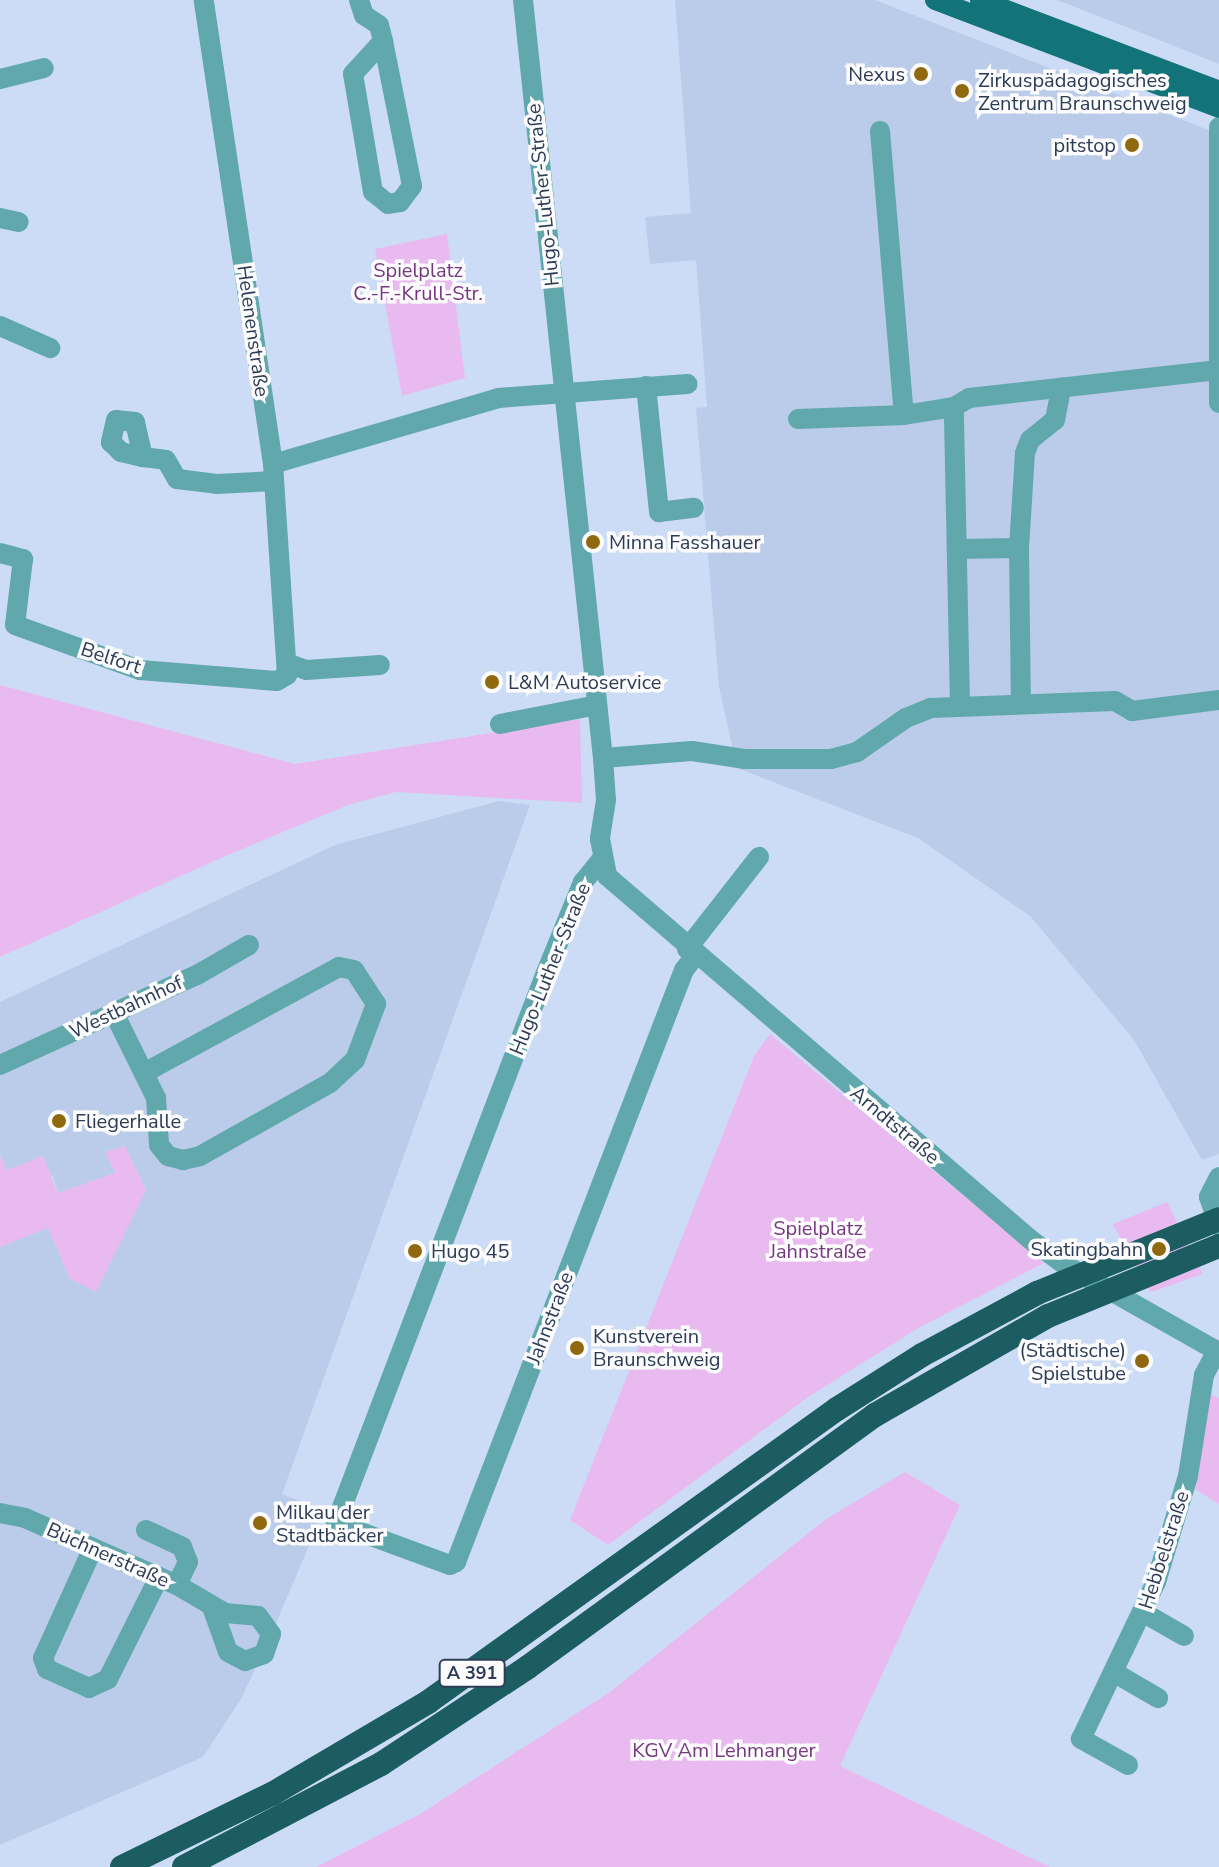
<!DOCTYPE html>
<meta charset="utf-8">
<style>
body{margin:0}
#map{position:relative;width:1219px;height:1867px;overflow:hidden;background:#ccdcf7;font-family:"Nunito Sans",sans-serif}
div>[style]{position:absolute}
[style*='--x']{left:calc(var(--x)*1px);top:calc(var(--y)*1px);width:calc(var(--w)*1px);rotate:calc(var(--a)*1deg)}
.built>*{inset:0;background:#bbccea}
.green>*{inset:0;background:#e9baf0}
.minor>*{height:20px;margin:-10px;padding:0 10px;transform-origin:10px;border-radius:10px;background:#61a8ad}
.major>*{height:20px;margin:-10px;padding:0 10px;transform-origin:10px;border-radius:10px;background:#127379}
.highway>*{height:24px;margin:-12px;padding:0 12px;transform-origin:12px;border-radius:12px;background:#1b5d61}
.highway-bridge>*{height:24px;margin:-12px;padding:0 12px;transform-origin:12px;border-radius:12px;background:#1b5d61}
.dots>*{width:22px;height:22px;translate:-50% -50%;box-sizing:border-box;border:4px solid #fcfcfc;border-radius:50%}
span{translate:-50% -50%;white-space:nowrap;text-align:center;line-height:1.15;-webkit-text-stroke:7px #fcfcfc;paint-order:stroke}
.shield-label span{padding:2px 6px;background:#fcfcfc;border:2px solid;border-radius:6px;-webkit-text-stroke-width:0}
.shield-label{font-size:18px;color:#2c3c57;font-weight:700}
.poi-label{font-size:20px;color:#2c3c57}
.right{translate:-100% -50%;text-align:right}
.left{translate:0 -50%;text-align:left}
.street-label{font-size:20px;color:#2c3c57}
.park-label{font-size:20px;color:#763880}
</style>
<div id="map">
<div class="built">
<div style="clip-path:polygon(675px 0,875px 0,1219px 134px,1219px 1154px,1202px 1160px,1134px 1040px,1030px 916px,918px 838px,737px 768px,719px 687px,696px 408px,707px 407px,696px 260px,650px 264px,645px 217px,691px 213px)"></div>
<div style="clip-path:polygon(1057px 0,1219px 0,1219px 64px,1157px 39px)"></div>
<div style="clip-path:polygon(499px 801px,530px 805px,282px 1494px,324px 1511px,267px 1644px,241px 1699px,203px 1757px,0 1845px,0 1247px,48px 1227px,70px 1279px,115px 1173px,58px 1193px,53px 1176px,7px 1170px,0 1155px,0 1002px,335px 845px)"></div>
</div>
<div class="green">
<div style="clip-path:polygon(447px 234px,465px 378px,402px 396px,375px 249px)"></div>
<div style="clip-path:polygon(0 685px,295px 764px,580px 719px,582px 803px,396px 792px,348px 805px,230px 854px,0 957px)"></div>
<div style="clip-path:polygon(770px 1034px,1044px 1263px,920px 1327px,808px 1397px,608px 1545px,570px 1520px,754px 1056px)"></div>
<div style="clip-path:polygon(125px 1146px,146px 1190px,96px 1292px,70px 1279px,48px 1228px,0 1247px,0 1155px,7px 1170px,43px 1156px,58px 1193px,115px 1173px,105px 1152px)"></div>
<div style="clip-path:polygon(1167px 1202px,1203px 1274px,1151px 1292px,1113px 1224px)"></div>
<div style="clip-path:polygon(1211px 1394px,1219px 1398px,1219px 1504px,1195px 1489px)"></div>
<div style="clip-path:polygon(905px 1472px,960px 1505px,840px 1766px,1050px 1867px,316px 1867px,420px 1814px,610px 1692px,826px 1519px)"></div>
</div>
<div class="minor">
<div style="--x:359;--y:0;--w:16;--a:72"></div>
<div style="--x:364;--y:15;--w:18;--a:34"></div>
<div style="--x:379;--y:25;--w:16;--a:76"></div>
<div style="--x:383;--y:41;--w:148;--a:78.7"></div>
<div style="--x:412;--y:186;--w:20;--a:127"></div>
<div style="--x:400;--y:202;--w:12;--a:171"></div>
<div style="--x:388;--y:204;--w:19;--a:-141"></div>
<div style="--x:373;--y:192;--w:120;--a:-99.6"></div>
<div style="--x:353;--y:74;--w:45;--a:-47.7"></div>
<div style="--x:523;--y:0;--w:762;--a:83.98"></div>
<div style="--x:603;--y:758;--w:42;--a:85.9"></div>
<div style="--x:606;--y:800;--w:39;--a:99"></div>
<div style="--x:600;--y:839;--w:38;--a:79"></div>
<div style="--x:607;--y:876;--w:559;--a:40.65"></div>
<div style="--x:1031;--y:1240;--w:42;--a:36.3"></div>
<div style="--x:1065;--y:1265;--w:177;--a:29.5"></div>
<div style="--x:0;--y:79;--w:45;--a:-14"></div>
<div style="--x:1219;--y:127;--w:276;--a:90"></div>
<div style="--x:880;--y:131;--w:285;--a:85.2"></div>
<div style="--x:0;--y:218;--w:19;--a:12"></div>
<div style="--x:0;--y:326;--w:55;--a:23.7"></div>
<div style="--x:646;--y:386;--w:127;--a:84.1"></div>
<div style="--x:659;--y:512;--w:35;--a:-7"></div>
<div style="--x:798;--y:419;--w:106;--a:-2.2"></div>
<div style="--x:904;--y:415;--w:51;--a:-9.1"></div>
<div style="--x:143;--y:457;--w:36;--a:-103"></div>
<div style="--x:135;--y:422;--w:19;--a:-174"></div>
<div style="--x:116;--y:420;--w:23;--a:103"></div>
<div style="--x:111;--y:442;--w:14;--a:45"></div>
<div style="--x:121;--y:452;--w:23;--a:13"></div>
<div style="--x:143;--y:457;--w:23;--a:7"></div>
<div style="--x:166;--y:460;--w:22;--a:60"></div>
<div style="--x:177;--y:479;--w:40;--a:7.1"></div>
<div style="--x:217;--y:484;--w:57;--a:-3"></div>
<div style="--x:273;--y:464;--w:234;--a:-16.3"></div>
<div style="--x:498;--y:398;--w:190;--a:-4.2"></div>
<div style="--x:1019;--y:548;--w:95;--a:-86.4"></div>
<div style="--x:1025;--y:453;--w:14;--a:-69"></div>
<div style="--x:1030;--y:440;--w:32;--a:-39"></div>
<div style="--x:1055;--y:420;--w:33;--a:-79"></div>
<div style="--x:958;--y:549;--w:61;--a:-0.9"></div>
<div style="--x:1019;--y:548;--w:156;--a:89.3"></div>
<div style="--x:0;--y:553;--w:24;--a:15"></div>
<div style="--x:23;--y:559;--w:66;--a:96.9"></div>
<div style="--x:15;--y:625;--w:133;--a:19.8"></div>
<div style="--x:140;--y:670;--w:137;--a:4.6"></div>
<div style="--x:277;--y:681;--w:12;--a:-31"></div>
<div style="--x:287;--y:675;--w:211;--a:-93.8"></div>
<div style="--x:273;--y:464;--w:469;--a:-98.5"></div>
<div style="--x:289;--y:664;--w:18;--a:19"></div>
<div style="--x:306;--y:670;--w:74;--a:-3.9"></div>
<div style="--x:960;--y:705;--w:298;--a:-91.2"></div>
<div style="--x:954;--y:407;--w:17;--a:-31"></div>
<div style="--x:969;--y:398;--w:251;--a:-6.4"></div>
<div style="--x:500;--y:724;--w:99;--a:-11.1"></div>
<div style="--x:603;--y:758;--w:89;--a:-4.5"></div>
<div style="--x:692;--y:751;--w:54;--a:8.6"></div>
<div style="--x:745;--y:759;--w:86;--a:0"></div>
<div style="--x:831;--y:759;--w:27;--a:-15"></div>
<div style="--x:857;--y:752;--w:60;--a:-34.8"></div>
<div style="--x:906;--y:718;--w:27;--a:-22"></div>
<div style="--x:931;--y:708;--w:184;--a:-2.2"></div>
<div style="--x:1115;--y:701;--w:20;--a:30"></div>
<div style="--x:1132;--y:711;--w:88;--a:-7.2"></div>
<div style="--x:601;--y:860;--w:28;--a:129"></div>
<div style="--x:583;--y:882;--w:100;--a:112.2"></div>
<div style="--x:545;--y:975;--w:587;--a:110.88"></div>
<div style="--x:336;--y:1523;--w:121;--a:20.2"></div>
<div style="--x:450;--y:1565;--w:7;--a:-27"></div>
<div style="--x:456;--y:1562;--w:634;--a:-68.94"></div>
<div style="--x:684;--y:970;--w:18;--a:-52"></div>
<div style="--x:687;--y:949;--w:117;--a:-52"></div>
<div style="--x:114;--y:1013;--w:95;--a:63.7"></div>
<div style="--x:156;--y:1098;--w:47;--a:86.3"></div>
<div style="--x:159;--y:1145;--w:14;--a:51"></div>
<div style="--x:168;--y:1156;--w:16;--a:15"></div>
<div style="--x:183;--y:1160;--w:17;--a:-13"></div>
<div style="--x:200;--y:1156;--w:149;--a:-29.3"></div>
<div style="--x:330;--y:1083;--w:34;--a:-43"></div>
<div style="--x:355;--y:1060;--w:60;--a:-69.4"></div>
<div style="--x:376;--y:1004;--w:40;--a:-122.9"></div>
<div style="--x:354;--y:970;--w:15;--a:-169"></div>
<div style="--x:339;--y:967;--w:222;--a:151.5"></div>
<div style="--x:0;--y:1065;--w:217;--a:-24.6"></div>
<div style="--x:197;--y:975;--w:60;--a:-30"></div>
<div style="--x:1219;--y:1177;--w:22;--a:117"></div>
<div style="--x:1209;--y:1197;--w:31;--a:71"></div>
<div style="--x:0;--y:1513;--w:25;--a:11"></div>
<div style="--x:25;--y:1518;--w:166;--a:23.8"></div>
<div style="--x:177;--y:1585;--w:56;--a:30.3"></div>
<div style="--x:225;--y:1613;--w:33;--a:5"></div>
<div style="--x:258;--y:1616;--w:22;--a:54"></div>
<div style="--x:271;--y:1634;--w:21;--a:109"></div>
<div style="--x:264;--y:1654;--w:20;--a:160"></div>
<div style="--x:245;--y:1661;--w:19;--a:-152"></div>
<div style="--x:228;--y:1652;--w:48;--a:-109.6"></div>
<div style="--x:146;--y:1530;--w:40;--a:25"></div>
<div style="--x:182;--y:1547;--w:16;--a:68"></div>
<div style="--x:188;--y:1562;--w:25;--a:116"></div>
<div style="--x:93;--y:1548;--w:121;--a:114.4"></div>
<div style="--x:43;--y:1658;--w:12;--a:70"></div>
<div style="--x:47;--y:1669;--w:46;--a:24.3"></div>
<div style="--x:89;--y:1688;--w:21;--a:-25"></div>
<div style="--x:108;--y:1679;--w:114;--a:-63.4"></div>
<div style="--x:1144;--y:1613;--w:46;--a:29.9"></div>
<div style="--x:1115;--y:1673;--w:50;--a:30.2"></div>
<div style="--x:1128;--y:1765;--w:54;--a:-151"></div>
<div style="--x:1081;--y:1739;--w:174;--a:-64.5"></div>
<div style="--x:1156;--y:1582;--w:111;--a:-73.2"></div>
<div style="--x:1188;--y:1476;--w:102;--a:-81"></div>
<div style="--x:1204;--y:1375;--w:27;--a:-62"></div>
</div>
<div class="major">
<div style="--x:935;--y:0;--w:304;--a:20.8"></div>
<div style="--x:980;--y:0;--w:256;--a:20.8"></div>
</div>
<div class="highway">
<div style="--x:122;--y:1867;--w:167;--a:-26"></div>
<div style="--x:272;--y:1794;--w:181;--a:-30.5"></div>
<div style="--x:428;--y:1702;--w:503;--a:-35.62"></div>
<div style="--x:837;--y:1409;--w:101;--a:-32.4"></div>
<div style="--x:922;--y:1355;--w:131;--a:-28.3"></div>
<div style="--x:184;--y:1867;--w:222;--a:-27.6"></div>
<div style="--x:381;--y:1764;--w:176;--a:-33.4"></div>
<div style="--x:528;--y:1667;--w:429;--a:-36"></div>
<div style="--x:875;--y:1415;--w:199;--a:-29.8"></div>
</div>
<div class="highway-bridge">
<div style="--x:1037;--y:1293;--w:196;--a:-22.1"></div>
<div style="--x:1048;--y:1316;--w:185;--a:-22.3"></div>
</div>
<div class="dots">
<div style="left:921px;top:74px;background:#90690e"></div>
<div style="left:962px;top:91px;background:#90690e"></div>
<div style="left:1132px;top:145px;background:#90690e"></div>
<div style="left:593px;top:542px;background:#90690e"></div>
<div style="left:492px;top:682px;background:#90690e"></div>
<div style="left:59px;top:1121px;background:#90690e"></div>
<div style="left:1159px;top:1249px;background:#90690e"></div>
<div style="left:415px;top:1251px;background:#90690e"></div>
<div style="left:577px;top:1348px;background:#90690e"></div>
<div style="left:1142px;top:1361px;background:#90690e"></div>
<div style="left:260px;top:1523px;background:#90690e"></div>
</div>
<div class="shield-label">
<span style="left:472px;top:1673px">A 391</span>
</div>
<div class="poi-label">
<span class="right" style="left:905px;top:74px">Nexus</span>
<span class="left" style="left:978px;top:92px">Zirkuspädagogisches<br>Zentrum Braunschweig</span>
<span class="right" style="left:1116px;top:145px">pitstop</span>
<span class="left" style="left:609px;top:542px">Minna Fasshauer</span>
<span class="left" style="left:508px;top:682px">L&amp;M Autoservice</span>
<span class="left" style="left:75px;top:1121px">Fliegerhalle</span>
<span class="right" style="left:1143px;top:1249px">Skatingbahn</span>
<span class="left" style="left:431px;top:1251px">Hugo 45</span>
<span class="left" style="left:593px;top:1348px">Kunstverein<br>Braunschweig</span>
<span class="right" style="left:1126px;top:1362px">(Städtische)<br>Spielstube</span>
<span class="left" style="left:276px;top:1524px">Milkau der<br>Stadtbäcker</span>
</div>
<div class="street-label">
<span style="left:543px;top:195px;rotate:-96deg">Hugo-Luther-Straße</span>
<span style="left:253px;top:331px;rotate:82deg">Helenenstraße</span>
<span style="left:111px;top:658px;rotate:18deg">Belfort</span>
<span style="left:550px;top:969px;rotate:-68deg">Hugo-Luther-Straße</span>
<span style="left:126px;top:1007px;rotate:-25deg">Westbahnhof</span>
<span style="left:895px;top:1125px;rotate:40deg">Arndtstraße</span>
<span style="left:550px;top:1318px;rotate:-69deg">Jahnstraße</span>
<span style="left:1164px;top:1550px;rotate:-72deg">Hebbelstraße</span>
<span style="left:108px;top:1555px;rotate:24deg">Büchnerstraße</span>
</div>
<div class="park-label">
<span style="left:418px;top:282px">Spielplatz<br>C.-F.-Krull-Str.</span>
<span style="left:818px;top:1240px">Spielplatz<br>Jahnstraße</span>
<span style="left:724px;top:1750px">KGV Am Lehmanger</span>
</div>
</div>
